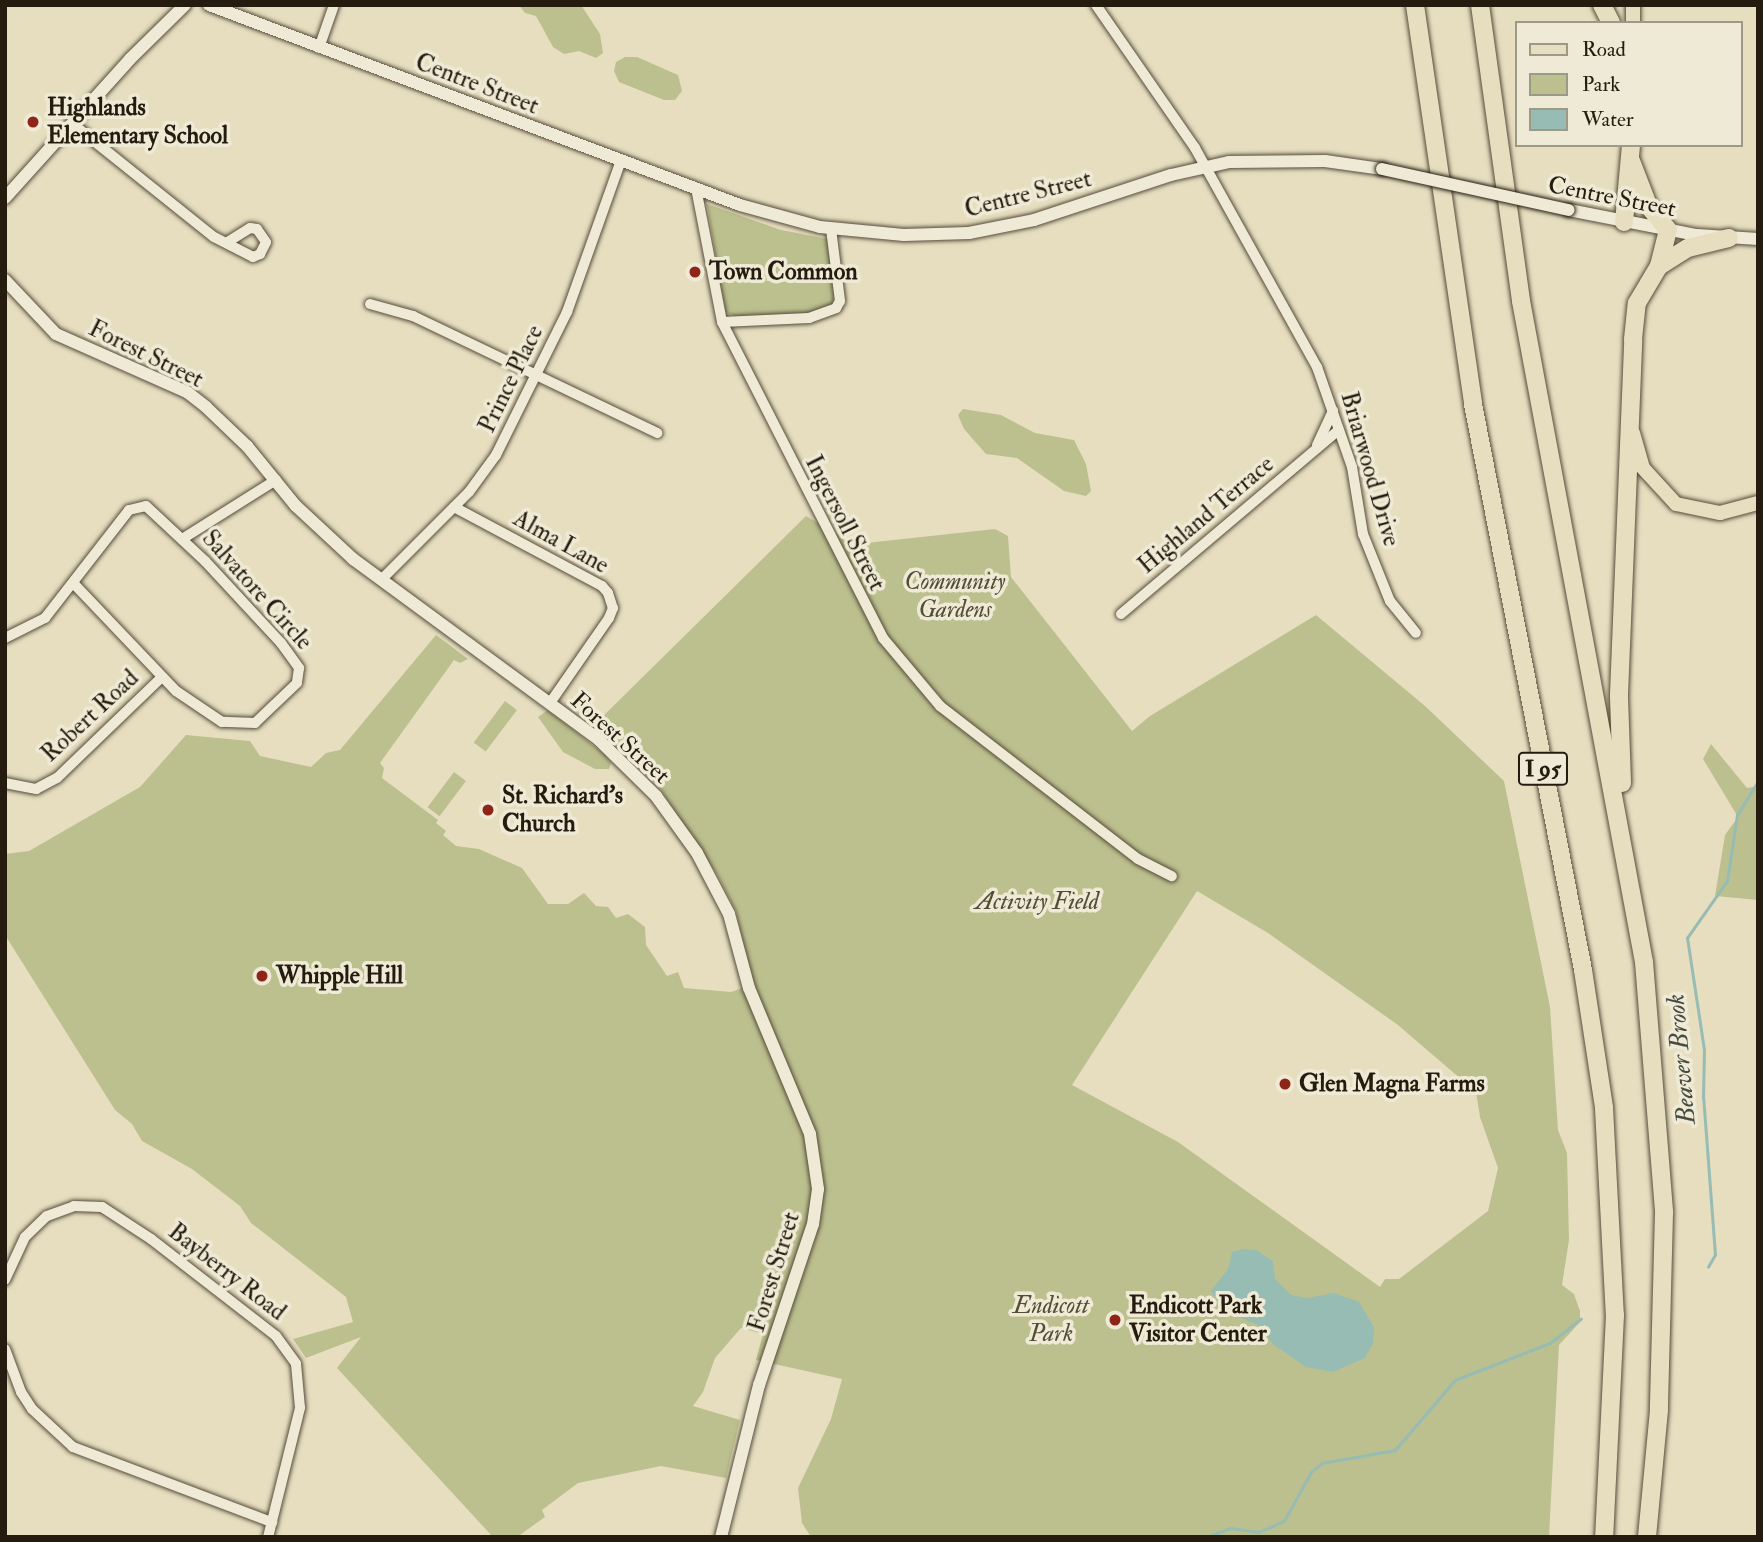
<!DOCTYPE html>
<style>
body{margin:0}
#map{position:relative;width:1763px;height:1542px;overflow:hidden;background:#e7dec0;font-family:"IM FELL Double Pica",serif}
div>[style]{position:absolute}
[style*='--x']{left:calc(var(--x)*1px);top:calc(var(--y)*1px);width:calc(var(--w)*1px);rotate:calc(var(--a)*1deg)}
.green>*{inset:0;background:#bcc08e;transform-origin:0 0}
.water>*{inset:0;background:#97bcb4}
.stream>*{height:2.5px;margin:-1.25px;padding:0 1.25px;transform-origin:1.25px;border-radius:1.25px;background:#97bcb4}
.roads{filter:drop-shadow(0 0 2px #564c3b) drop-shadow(0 0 2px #564c3b)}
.minor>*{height:10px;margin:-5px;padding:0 5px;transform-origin:5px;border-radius:5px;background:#efead6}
.tertiary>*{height:12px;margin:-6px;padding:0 6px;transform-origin:6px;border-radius:6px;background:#efead6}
.secondary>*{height:12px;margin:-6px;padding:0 6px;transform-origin:6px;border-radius:6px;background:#efead6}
.primary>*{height:14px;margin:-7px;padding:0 7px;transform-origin:7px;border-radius:7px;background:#e7dec0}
.motorway>*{height:18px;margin:-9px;padding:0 9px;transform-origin:9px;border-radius:9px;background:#e7dec0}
.bridges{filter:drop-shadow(0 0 2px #251c0f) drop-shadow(0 0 2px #251c0f)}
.secondary-bridge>*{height:12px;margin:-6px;padding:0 6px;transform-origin:6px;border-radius:6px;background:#efead6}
.dots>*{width:19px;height:19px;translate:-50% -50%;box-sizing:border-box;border:4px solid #efead6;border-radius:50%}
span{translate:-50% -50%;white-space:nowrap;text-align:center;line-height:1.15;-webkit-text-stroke:7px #efead6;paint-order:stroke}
.shield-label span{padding:2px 5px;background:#efead6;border:2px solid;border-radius:5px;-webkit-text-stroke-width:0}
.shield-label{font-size:23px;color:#251c0f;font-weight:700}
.street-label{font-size:24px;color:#251c0f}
.poi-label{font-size:24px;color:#251c0f;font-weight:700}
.left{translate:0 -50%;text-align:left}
.park-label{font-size:24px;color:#524d35;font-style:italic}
.water-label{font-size:26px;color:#474c41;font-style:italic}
.frame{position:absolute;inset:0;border:7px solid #251c0f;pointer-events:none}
.legend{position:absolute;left:1515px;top:21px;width:228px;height:126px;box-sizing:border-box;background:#efead6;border:2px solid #9e9886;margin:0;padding:9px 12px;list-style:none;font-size:21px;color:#251c0f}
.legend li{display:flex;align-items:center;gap:14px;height:35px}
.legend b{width:35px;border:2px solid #9e9886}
</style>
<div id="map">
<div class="green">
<div style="clip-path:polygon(519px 5px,581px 5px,600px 34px,603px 53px,596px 58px,579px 51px,564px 54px,553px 47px,536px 16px,525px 13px)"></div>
<div style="clip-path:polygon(625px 57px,637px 57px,678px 75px,682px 91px,675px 100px,664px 100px,619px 82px,614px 71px,616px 62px)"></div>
<div style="clip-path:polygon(707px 204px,781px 230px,828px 239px,836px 291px,831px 307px,808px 315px,735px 316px,725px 312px)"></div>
<div style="clip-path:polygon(963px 409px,1001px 415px,1035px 433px,1074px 440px,1086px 464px,1091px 491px,1086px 496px,1064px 491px,1017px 458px,986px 454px,964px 429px,958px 415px)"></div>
<div style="clip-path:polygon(evenodd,806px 516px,861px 548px,866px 543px,995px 529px,1008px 536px,1011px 577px,1132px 731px,1150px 716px,1316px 615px,1425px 706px,1504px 781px,1550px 1007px,1558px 1130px,1567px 1153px,1569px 1240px,1562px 1285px,1574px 1294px,1580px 1311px,1580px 1322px,1559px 1345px,1549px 1537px,811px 1537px,802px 1523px,798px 1488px,831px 1419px,842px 1379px,756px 1360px,763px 1334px,741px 1328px,715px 1358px,703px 1392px,693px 1406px,740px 1420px,726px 1478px,661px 1466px,578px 1483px,542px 1510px,545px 1517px,517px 1537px,493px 1537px,337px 1368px,361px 1337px,306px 1358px,293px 1339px,353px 1322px,346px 1297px,251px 1223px,240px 1206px,192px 1169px,142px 1141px,132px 1124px,115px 1110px,5px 935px,5px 854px,29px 851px,140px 787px,186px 735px,250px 741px,260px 756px,311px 767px,326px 753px,340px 750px,436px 635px,468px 659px,460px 663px,454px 660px,380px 763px,384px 768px,382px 778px,438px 820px,436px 823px,446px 831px,443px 835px,456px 846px,479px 849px,522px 868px,548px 904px,568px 904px,584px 893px,596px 906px,608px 907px,616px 918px,628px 914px,645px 927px,646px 945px,667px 976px,678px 972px,684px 988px,731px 992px,751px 985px,736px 911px,717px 874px,657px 784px,604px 740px,594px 725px,806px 516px,1197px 891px,1268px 933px,1398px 1025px,1476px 1092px,1480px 1117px,1498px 1168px,1488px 1211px,1399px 1279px,1385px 1279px,1380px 1287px,1178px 1142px,1072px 1085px,1197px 891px)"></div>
<div style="left:505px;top:701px;width:15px;height:52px;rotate:37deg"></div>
<div style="clip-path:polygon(548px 710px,605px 755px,611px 763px,609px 769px,595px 769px,563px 752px,538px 717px)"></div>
<div style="clip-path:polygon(1711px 744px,1747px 788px,1758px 786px,1758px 900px,1715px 896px,1725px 835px,1738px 817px,1703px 759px)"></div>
<div style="left:454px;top:772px;width:15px;height:44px;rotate:37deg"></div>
</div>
<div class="water">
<div style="clip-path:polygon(1244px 1249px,1256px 1250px,1273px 1261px,1275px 1279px,1291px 1295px,1307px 1298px,1334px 1293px,1359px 1302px,1374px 1327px,1373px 1343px,1365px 1358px,1333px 1372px,1306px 1367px,1274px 1345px,1258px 1325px,1225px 1311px,1211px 1291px,1228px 1269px,1232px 1252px)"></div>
</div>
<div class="stream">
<div style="--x:1708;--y:1267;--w:14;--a:-60"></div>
<div style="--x:1715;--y:1255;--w:158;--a:-94.3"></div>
<div style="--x:1703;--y:1097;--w:47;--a:-88.8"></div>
<div style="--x:1704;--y:1050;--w:113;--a:-98.6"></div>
<div style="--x:1687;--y:938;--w:70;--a:-54.9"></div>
<div style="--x:1727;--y:881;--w:67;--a:-81.4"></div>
<div style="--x:1737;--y:815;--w:39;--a:-58"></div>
<div style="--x:1207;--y:1537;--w:26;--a:-21"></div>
<div style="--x:1231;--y:1528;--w:28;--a:8"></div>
<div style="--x:1259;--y:1532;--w:27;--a:-24"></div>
<div style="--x:1284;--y:1521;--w:56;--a:-61.1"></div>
<div style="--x:1311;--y:1472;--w:14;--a:-39"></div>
<div style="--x:1322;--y:1463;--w:74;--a:-10.1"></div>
<div style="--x:1395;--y:1450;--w:92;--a:-49.4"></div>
<div style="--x:1455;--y:1380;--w:102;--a:-21.3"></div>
<div style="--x:1550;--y:1343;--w:39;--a:-38"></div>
</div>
<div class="roads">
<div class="minor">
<div style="--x:1096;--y:5;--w:174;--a:55.3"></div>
<div style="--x:1195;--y:148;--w:251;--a:60.9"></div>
<div style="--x:1317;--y:367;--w:106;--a:70.7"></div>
<div style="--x:1352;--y:467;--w:68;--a:80.7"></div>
<div style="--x:1363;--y:534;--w:72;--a:68.1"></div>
<div style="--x:1390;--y:601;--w:41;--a:50.9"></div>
<div style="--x:319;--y:48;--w:46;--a:-70.8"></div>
<div style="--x:74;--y:125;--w:179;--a:38.7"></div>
<div style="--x:214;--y:237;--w:44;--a:27.1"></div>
<div style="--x:253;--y:257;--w:8;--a:-23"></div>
<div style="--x:260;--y:254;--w:13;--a:-63"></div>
<div style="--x:266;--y:242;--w:16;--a:-125"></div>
<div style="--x:257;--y:229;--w:7;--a:-172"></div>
<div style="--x:250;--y:228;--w:25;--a:148"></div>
<div style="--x:696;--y:188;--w:136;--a:79"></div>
<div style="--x:722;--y:322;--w:355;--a:63"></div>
<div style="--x:883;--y:638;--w:89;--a:50"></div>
<div style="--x:940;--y:706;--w:250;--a:37.7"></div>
<div style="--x:1138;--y:859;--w:38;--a:27"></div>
<div style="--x:370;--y:304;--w:45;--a:15.6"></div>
<div style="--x:413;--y:316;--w:271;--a:25.6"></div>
<div style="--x:722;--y:322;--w:87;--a:-2.6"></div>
<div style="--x:809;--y:318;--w:29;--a:-20"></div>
<div style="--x:836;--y:308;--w:8;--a:-60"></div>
<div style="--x:840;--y:301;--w:73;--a:-97.1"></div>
<div style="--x:1317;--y:445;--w:38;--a:-65"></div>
<div style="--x:454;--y:507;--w:168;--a:28.1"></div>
<div style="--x:602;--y:586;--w:9;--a:49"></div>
<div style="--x:608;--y:593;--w:16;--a:72"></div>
<div style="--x:613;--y:608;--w:11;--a:112"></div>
<div style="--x:609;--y:618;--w:103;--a:124.8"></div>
<div style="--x:182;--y:539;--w:111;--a:-32.1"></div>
<div style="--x:381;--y:580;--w:124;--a:-45"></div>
<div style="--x:469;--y:492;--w:46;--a:-53.9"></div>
<div style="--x:496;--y:455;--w:160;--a:-63.6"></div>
<div style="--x:567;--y:312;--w:161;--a:-70.4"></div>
<div style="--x:1121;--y:614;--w:285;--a:-40.2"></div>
<div style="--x:5;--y:638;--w:45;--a:-26.6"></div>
<div style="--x:45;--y:618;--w:137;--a:-52.1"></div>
<div style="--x:129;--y:510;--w:17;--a:-13"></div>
<div style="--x:146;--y:506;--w:81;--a:43"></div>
<div style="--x:205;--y:561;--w:112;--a:47.2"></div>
<div style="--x:281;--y:643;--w:31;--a:54"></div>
<div style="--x:299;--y:668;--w:15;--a:98"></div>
<div style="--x:297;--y:683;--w:58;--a:136.4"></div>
<div style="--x:255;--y:723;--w:33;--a:-178"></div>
<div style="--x:222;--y:722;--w:55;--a:-146"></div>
<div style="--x:176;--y:691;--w:146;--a:-133.6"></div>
<div style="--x:5;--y:783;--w:32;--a:11"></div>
<div style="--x:36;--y:789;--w:24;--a:-28"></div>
<div style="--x:57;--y:778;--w:146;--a:-43.9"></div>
<div style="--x:5;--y:1280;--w:47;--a:-65.1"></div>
<div style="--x:25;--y:1237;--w:30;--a:-44"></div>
<div style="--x:47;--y:1216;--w:29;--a:-20"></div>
<div style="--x:74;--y:1206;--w:28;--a:2"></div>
<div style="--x:102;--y:1207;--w:59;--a:33.1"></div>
<div style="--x:151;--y:1239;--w:158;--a:37.8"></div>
<div style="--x:276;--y:1336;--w:34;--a:54"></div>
<div style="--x:296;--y:1364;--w:44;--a:84.8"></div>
<div style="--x:300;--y:1408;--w:133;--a:103.9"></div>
<div style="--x:5;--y:1349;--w:46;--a:69.6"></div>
<div style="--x:21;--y:1392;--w:20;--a:57"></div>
<div style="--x:32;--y:1409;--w:56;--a:42.8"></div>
<div style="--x:73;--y:1447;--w:213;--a:20.7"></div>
</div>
<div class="tertiary">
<div style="--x:5;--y:280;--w:74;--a:46.6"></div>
<div style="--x:56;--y:334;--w:143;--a:23.9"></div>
<div style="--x:187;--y:392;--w:24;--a:38"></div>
<div style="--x:206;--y:407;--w:57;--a:43.6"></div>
<div style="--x:247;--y:446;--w:77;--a:50.8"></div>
<div style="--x:296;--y:506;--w:78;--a:42.9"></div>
<div style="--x:353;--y:559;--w:305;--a:36.3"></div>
<div style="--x:599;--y:740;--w:80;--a:44.5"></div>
<div style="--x:656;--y:796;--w:70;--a:54.3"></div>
<div style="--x:697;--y:853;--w:69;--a:62.3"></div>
<div style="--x:729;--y:914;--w:77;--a:74.9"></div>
<div style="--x:749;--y:988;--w:158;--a:67.3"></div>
<div style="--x:810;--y:1134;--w:56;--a:81.7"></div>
<div style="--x:818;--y:1189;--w:35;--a:98"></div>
<div style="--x:813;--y:1224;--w:170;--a:108.5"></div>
<div style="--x:759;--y:1385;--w:157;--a:104"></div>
</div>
<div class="secondary">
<div style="--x:209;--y:5;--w:567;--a:20.64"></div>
<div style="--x:740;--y:205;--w:83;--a:15.4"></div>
<div style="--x:820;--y:227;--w:84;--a:5.4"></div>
<div style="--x:904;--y:235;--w:65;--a:-1.8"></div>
<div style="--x:969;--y:233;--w:66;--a:-11.3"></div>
<div style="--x:1034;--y:220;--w:144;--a:-18.2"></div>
<div style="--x:1171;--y:175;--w:59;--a:-12.6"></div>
<div style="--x:1229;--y:162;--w:96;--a:-0.6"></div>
<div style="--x:1325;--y:161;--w:58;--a:8"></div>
<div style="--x:5;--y:198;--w:187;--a:-48"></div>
<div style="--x:130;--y:59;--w:77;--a:-44.5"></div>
<div style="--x:1569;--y:210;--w:130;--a:11.1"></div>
<div style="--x:1697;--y:235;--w:61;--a:3.8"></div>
</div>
<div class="primary">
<div style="--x:1633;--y:23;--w:18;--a:-90"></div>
<div style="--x:1633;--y:433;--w:36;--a:74"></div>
<div style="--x:1643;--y:468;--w:49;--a:47.5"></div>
<div style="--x:1676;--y:504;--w:45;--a:11.6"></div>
<div style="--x:1720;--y:513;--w:39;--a:-15"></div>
</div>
<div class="motorway">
<div style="--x:1415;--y:5;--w:403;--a:81.7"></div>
<div style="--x:1473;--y:404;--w:577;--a:79"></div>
<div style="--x:1583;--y:970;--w:140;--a:81.3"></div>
<div style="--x:1604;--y:1108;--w:207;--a:87"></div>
<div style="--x:1615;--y:1315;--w:222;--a:92.8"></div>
<div style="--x:1480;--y:5;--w:299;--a:82.1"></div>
<div style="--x:1521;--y:301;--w:672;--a:79.46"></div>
<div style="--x:1644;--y:962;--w:252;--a:85.4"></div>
<div style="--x:1664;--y:1213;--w:197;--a:91.5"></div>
<div style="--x:1659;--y:1410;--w:128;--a:95.4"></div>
<div style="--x:1602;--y:5;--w:20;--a:63"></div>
<div style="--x:1624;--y:222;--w:77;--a:-84.8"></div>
<div style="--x:1659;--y:266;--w:34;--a:-32"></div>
<div style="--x:1688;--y:248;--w:42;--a:-13.7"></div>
<div style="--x:1622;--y:783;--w:88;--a:-92"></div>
<div style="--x:1619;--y:695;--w:356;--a:-87.7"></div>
<div style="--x:1633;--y:339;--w:36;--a:-84"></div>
<div style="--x:1637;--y:303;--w:43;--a:-59.3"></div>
<div style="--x:1659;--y:266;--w:37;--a:-76"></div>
<div style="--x:1668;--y:230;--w:32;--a:-129"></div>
<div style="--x:1648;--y:205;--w:47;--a:-111.1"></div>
</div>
</div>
<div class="bridges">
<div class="secondary-bridge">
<div style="--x:1382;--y:169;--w:191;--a:12.4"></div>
</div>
</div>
<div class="dots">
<div style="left:33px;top:122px;background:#8f2418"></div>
<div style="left:695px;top:272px;background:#8f2418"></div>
<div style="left:488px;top:810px;background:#8f2418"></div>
<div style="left:262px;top:976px;background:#8f2418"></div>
<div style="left:1285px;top:1084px;background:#8f2418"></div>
<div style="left:1115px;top:1320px;background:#8f2418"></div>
</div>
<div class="shield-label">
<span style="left:1543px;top:769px">I 95</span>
</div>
<div class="street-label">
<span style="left:477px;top:84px;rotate:21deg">Centre Street</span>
<span style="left:1028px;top:194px;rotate:-14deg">Centre Street</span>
<span style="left:1612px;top:197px;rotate:11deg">Centre Street</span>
<span style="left:146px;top:354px;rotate:26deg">Forest Street</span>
<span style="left:511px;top:379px;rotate:-64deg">Prince Place</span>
<span style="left:1370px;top:469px;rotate:74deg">Briarwood Drive</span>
<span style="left:1206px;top:515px;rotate:-40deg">Highland Terrace</span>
<span style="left:845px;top:523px;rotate:63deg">Ingersoll Street</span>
<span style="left:561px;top:542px;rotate:29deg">Alma Lane</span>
<span style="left:257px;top:590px;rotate:48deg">Salvatore Circle</span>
<span style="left:90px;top:716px;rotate:-43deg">Robert Road</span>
<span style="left:620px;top:738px;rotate:42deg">Forest Street</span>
<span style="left:227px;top:1272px;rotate:38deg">Bayberry Road</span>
<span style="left:774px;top:1272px;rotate:-73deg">Forest Street</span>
</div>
<div class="poi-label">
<span class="left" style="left:47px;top:122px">Highlands<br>Elementary School</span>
<span class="left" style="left:709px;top:272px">Town Common</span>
<span class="left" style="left:502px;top:810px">St. Richard's<br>Church</span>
<span class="left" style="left:276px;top:976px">Whipple Hill</span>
<span class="left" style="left:1299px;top:1084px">Glen Magna Farms</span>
<span class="left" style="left:1129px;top:1320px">Endicott Park<br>Visitor Center</span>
</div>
<div class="park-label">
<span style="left:955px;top:596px">Community<br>Gardens</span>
<span style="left:1037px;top:902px">Activity Field</span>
<span style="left:1051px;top:1320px">Endicott<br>Park</span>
</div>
<div class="water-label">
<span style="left:1682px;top:1059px;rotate:-95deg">Beaver Brook</span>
</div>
<div class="frame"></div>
<ul class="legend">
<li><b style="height:9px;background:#e7dec0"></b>Road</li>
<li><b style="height:19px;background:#bcc08e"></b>Park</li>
<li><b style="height:19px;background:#97bcb4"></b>Water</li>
</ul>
</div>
